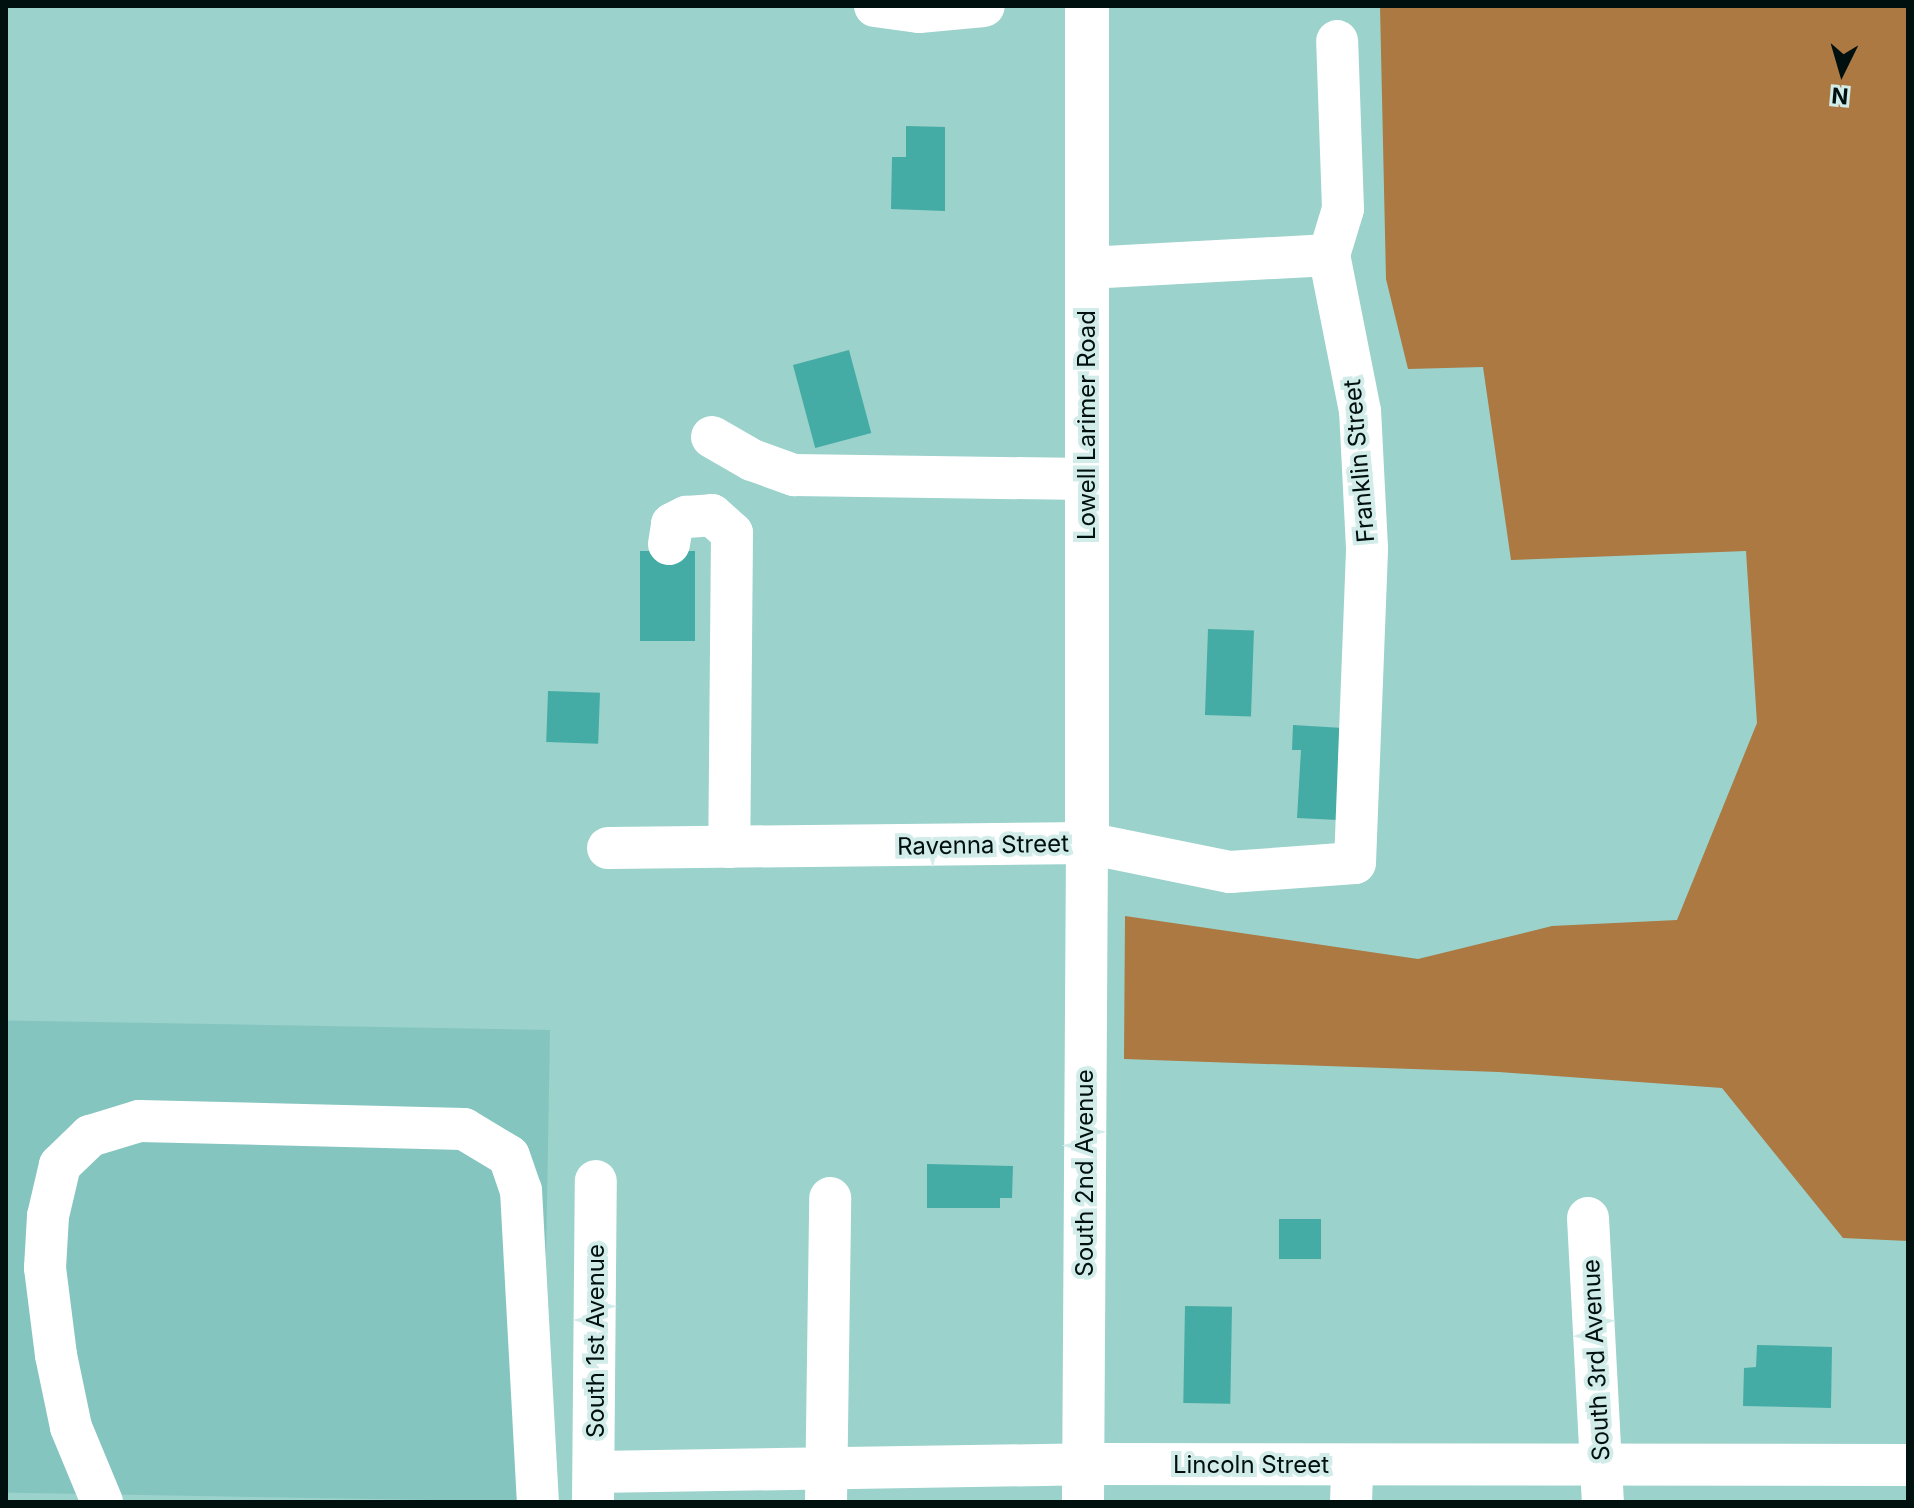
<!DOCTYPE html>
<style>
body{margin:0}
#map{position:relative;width:1914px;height:1508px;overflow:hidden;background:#9bd2cc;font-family:Inter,sans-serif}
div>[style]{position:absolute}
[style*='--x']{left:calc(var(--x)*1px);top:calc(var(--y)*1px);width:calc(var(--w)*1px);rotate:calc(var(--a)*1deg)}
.built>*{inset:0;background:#85c5bf;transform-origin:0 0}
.forest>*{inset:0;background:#ab7941}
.building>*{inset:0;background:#44aca4;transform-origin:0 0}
.minor>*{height:42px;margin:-21px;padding:0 21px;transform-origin:21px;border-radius:21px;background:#fff}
.major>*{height:44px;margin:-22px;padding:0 22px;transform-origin:22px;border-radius:22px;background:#fff}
span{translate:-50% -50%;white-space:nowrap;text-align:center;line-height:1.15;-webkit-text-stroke:8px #d1ece9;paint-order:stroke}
.street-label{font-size:24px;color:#00100e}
.frame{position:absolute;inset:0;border:8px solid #00100e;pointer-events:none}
.north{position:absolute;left:1802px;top:32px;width:80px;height:80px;-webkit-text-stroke:6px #d1ece9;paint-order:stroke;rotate:185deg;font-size:22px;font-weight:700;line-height:32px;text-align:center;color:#00100e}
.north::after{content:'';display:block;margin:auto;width:28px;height:36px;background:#00100e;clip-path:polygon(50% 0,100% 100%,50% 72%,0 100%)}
</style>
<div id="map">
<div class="built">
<div style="left:550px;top:1030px;width:472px;height:544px;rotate:91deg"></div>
</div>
<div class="forest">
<div style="clip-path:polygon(1380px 6px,1908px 6px,1908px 1241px,1843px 1238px,1722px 1088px,1499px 1072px,1124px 1059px,1125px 916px,1418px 959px,1552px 926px,1677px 920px,1757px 723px,1746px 551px,1511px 560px,1483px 367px,1408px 369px,1386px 279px)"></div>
</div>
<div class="building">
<div style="clip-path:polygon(906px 126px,945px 127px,945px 211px,891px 209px,892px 157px,906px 157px)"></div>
<div style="left:849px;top:350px;width:86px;height:58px;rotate:75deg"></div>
<div style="left:640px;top:551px;width:55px;height:90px"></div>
<div style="left:1208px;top:629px;width:46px;height:86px;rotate:2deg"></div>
<div style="left:548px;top:691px;width:52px;height:51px;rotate:2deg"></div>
<div style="clip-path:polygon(1293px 725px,1343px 728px,1338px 820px,1297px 818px,1301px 750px,1292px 750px)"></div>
<div style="clip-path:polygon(927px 1164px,1013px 1166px,1012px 1198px,1000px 1198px,1000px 1208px,927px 1208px)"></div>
<div style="left:1279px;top:1219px;width:42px;height:40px"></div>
<div style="left:1185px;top:1306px;width:47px;height:97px;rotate:1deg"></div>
<div style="clip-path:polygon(1757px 1345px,1832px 1347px,1831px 1408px,1743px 1406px,1744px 1368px,1756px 1367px)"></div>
</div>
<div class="minor">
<div style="--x:875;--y:6;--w:44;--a:7.8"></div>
<div style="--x:919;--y:12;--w:65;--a:-5.3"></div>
<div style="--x:1329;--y:255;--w:48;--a:-73.1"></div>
<div style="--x:1343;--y:209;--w:168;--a:-92"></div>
<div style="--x:712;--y:437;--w:46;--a:29.9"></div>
<div style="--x:752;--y:460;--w:45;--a:19.7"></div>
<div style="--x:794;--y:475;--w:293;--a:0.8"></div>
<div style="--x:669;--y:544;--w:20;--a:-81"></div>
<div style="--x:672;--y:524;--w:16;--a:-27"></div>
<div style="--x:686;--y:517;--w:26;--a:-4"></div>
<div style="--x:712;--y:515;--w:27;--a:42"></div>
<div style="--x:732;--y:533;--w:314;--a:90.5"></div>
<div style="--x:608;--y:848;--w:479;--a:-0.6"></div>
<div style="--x:1087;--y:843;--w:146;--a:11.5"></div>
<div style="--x:1230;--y:872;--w:125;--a:-4.1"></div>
<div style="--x:1355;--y:863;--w:315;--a:-87.8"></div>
<div style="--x:1367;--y:548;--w:137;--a:-92.9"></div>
<div style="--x:1360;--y:411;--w:159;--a:-101.2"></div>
<div style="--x:1329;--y:255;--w:242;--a:176.9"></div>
<div style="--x:1588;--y:1218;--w:284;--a:87"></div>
<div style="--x:595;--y:1472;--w:489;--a:-0.9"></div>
<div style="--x:1084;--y:1464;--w:824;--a:0.07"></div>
<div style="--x:102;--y:1502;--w:81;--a:-112.5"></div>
<div style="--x:71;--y:1427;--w:74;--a:-101.8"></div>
<div style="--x:56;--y:1355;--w:88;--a:-97.2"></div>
<div style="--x:45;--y:1268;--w:52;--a:-86.7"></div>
<div style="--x:48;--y:1216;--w:52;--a:-76.8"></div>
<div style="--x:60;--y:1165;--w:42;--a:-44"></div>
<div style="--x:90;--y:1136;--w:51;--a:-17"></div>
<div style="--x:139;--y:1121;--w:325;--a:1.4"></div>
<div style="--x:464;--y:1129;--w:52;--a:31"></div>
<div style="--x:509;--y:1156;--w:36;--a:71"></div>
<div style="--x:521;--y:1190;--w:312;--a:86.9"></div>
<div style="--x:593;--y:1502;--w:321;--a:-89.5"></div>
<div style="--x:826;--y:1502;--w:304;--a:-89.2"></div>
<div style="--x:1083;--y:1502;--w:659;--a:-89.65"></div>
<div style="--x:1351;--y:1502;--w:37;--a:-88"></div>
</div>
<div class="major">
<div style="--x:1087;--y:6;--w:837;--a:90"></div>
</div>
<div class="street-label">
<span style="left:1087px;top:425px;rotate:-90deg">Lowell Larimer Road</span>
<span style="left:1359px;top:461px;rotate:-95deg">Franklin Street</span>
<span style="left:983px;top:845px;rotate:-1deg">Ravenna Street</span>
<span style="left:1085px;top:1173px;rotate:-90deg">South 2nd Avenue</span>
<span style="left:596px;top:1341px;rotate:-90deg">South 1st Avenue</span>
<span style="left:1596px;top:1360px;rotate:-93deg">South 3rd Avenue</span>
<span style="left:1251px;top:1465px">Lincoln Street</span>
</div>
<div class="frame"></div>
<div class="north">N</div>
</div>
